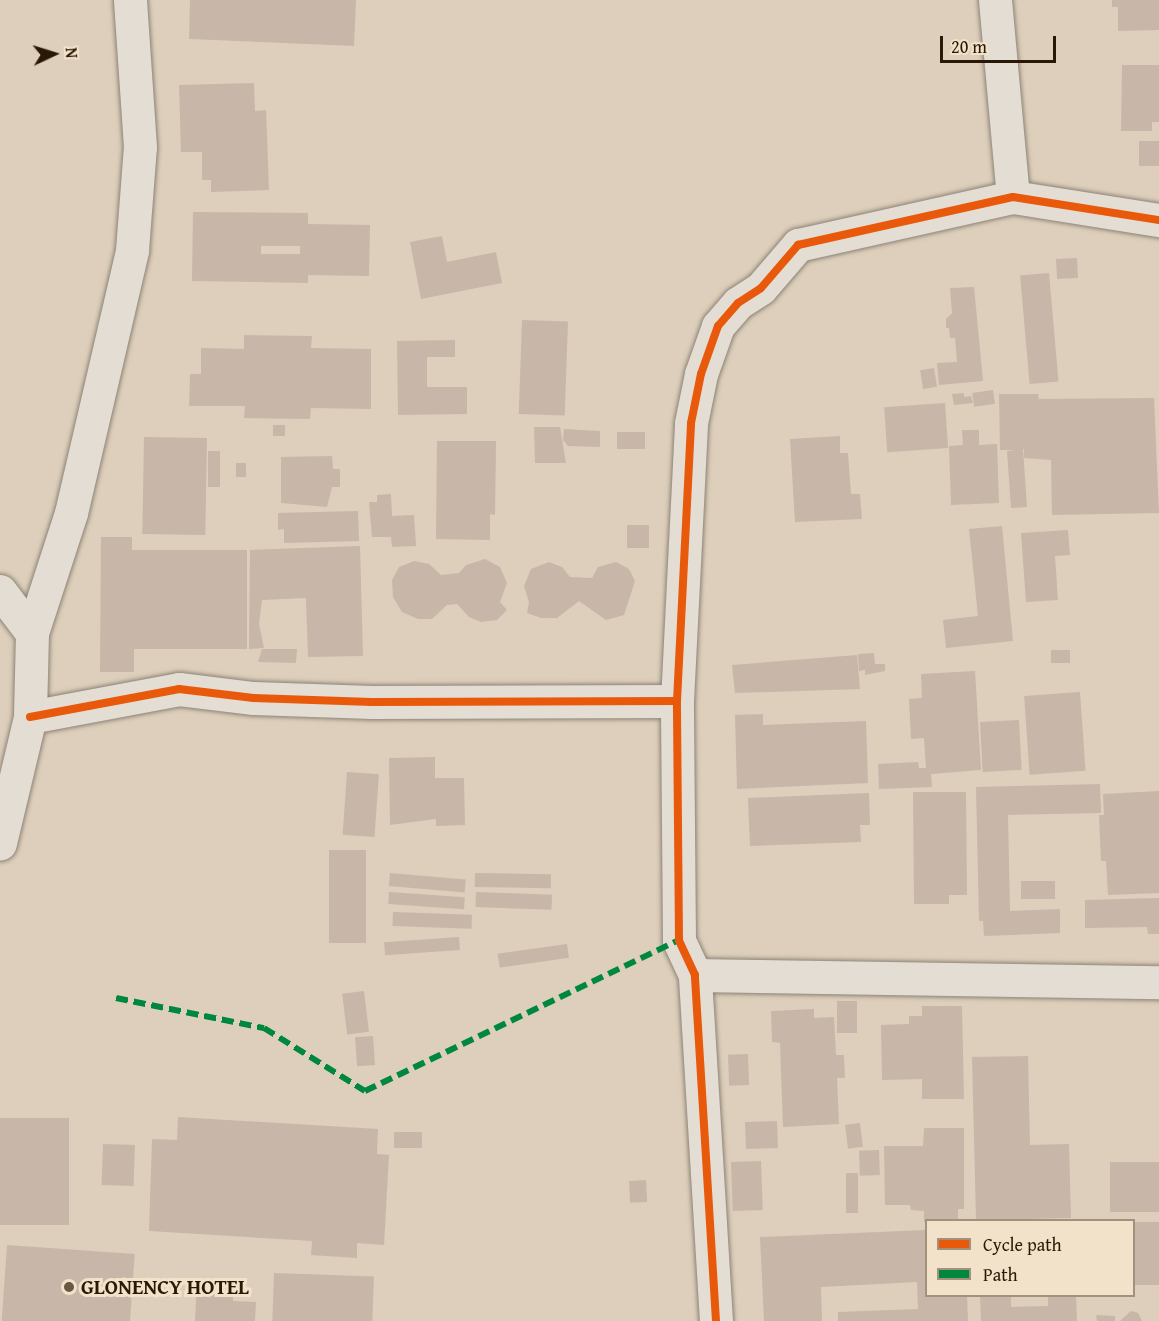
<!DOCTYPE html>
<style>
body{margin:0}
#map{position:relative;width:1159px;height:1321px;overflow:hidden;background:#ddcfbb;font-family:"Gentium Book Plus",serif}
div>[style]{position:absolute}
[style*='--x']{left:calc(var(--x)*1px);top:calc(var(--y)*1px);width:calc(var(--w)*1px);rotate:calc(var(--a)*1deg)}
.building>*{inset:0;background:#c8b6a9;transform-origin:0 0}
.roads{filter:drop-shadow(0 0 2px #8d8376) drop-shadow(0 0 2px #8d8376)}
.minor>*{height:33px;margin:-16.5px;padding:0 16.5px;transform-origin:16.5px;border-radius:16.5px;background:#e4ddd3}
.quiet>*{height:6px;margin-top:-3px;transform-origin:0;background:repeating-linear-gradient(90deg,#00873e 0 12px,transparent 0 18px)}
.cycleway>*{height:8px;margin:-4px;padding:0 4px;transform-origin:4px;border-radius:4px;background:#e8590c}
.dots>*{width:16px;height:16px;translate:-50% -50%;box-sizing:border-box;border:3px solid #f2e2ca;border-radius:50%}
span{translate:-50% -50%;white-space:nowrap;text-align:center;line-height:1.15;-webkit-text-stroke:6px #f2e2ca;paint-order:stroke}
.poi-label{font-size:21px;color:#2a1806;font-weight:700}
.left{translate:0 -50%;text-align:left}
.legend{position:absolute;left:925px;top:1219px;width:210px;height:78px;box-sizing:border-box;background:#f2e2ca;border:2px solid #a2917c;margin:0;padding:8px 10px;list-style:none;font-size:18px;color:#2a1806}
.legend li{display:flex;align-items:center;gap:12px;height:30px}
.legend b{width:30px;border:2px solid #a2917c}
.north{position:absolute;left:24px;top:24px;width:60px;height:60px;-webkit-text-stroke:4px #f2e2ca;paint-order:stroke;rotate:86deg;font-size:16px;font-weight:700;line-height:24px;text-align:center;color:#2a1806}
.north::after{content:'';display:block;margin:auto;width:21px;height:27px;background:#2a1806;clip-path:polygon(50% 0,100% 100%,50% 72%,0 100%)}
.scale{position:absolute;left:940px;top:36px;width:116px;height:27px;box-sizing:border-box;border:3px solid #2a1806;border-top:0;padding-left:8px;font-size:18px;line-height:21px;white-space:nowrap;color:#2a1806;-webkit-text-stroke:4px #f2e2ca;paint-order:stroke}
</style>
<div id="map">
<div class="building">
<div style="clip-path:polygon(190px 0,356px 0,354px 46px,189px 39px)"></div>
<div style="clip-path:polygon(1112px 0,1159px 0,1159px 30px,1118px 31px,1118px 7px,1112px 7px)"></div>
<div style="clip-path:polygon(1122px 65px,1159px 65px,1159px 122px,1152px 122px,1152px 131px,1121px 131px)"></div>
<div style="clip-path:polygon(254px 83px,255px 111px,266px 110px,269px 190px,211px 192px,211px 180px,202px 180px,202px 152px,181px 152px,179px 85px)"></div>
<div style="left:1159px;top:141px;width:25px;height:20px;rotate:90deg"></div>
<div style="clip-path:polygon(evenodd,193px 212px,308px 213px,308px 224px,370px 225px,369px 276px,308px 275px,308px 283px,192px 281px,193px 212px,261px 246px,300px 246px,300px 254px,261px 254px,261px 246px)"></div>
<div style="clip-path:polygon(442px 236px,447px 262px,496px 252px,502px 283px,421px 299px,410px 242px)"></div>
<div style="left:1077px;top:258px;width:20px;height:21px;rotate:87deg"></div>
<div style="left:1049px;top:273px;width:109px;height:29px;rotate:85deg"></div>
<div style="clip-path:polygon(974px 287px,983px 381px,939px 385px,937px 363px,957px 362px,955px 338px,950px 338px,949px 328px,946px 328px,946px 319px,952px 313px,950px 288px)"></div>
<div style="left:522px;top:320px;width:46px;height:94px;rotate:2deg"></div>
<div style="clip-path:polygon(244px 335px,312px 336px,311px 348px,371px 349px,371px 409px,311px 408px,310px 419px,244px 418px,245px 406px,189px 406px,190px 374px,201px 374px,201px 348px,244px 349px)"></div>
<div style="clip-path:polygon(455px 340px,455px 357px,427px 357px,427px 387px,467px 387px,467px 414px,398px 415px,397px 341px)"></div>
<div style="left:934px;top:368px;width:19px;height:14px;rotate:81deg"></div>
<div style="left:993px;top:390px;width:14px;height:21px;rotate:82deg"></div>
<div style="clip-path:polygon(964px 393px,964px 397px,971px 396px,973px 403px,954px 405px,952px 394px)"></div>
<div style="clip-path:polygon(999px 394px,1038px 394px,1039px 399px,1154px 398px,1159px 513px,1052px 515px,1051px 460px,1024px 458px,1024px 449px,1023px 449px,1027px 507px,1011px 508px,1007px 451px,1016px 450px,1000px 450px)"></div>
<div style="left:945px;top:403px;width:45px;height:61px;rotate:86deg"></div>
<div style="left:273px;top:425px;width:12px;height:11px"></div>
<div style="clip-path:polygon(534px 427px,560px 427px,566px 463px,535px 463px)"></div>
<div style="clip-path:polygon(564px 429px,600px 431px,600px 447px,568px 446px,563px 440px)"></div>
<div style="clip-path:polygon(962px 430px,979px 430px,979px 445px,997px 444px,999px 503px,951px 505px,949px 446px,963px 445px)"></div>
<div style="left:617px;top:432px;width:28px;height:17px"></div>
<div style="clip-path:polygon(840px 436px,840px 453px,848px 453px,851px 494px,860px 494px,862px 519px,795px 522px,790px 439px)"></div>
<div style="left:144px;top:437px;width:63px;height:97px;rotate:1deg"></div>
<div style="clip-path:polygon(437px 441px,496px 441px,495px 515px,490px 514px,490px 540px,436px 539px)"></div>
<div style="left:208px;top:451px;width:12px;height:36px"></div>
<div style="clip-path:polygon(332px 456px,333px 469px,340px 469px,340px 487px,332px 487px,327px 507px,281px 503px,281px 457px)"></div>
<div style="left:236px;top:463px;width:10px;height:14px"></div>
<div style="clip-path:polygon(391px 494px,392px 516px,414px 515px,416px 546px,392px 547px,391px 537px,372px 537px,369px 502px,377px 502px,377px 495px)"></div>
<div style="clip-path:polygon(358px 511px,359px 541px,284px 543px,284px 529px,278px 530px,278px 513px)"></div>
<div style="left:649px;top:525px;width:23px;height:22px;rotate:90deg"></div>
<div style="clip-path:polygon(1002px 526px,1013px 641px,946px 648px,943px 620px,978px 616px,969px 529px)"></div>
<div style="clip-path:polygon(1068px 530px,1070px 555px,1055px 556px,1058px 600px,1026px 602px,1021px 533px)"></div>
<div style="clip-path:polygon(101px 537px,132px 537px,132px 550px,247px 550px,247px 649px,134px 649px,134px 672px,100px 672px)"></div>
<div style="clip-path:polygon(360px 546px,363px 656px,308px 657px,306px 598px,262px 600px,259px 624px,264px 648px,249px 649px,250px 550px)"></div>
<div style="clip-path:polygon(485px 559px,500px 567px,507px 583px,500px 602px,507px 610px,497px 620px,481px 622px,469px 617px,457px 604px,447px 605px,432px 619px,418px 619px,402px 612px,393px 597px,392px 580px,399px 567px,414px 561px,429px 564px,441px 575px,459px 573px,466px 565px)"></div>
<div style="clip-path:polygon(549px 562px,562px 567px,570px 577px,592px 578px,598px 567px,616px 562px,629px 569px,635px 581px,624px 615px,606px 620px,579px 601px,557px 618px,541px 618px,527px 613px,529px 602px,524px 586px,531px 569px)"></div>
<div style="clip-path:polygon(262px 649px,297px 649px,296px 663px,258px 662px)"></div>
<div style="left:1051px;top:650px;width:19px;height:13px"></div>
<div style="clip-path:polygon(874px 653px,875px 664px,885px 664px,885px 671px,865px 675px,865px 670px,859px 671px,858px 654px)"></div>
<div style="clip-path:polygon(857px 655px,860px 689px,735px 693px,732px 665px)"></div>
<div style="clip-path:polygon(975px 671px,981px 770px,931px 774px,932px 787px,879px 789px,878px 764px,918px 762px,919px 768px,926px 768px,924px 738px,911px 739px,909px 699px,922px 698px,921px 674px)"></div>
<div style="left:1080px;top:692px;width:79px;height:56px;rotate:86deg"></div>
<div style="clip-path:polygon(763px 714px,763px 725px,866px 721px,868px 783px,737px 789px,735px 715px)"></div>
<div style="left:1019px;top:720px;width:50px;height:39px;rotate:87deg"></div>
<div style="clip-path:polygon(435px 757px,435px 778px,464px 778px,465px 825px,436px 826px,436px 819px,390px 825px,389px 758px)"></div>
<div style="left:347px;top:772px;width:32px;height:63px;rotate:4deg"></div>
<div style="clip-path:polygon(1100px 784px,1101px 813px,1008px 815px,1010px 911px,1060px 909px,1060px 933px,984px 936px,983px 921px,979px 921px,976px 787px)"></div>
<div style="clip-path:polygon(1159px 791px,1159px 893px,1108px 895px,1106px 861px,1101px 861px,1099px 815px,1104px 815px,1103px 794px)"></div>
<div style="clip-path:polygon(913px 792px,966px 792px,967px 895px,949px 895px,949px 904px,914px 904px)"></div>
<div style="clip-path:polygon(869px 793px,870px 825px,860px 825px,861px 842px,750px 846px,748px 798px)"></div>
<div style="left:329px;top:850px;width:37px;height:93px"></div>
<div style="left:390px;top:873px;width:76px;height:13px;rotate:5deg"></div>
<div style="left:475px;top:873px;width:76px;height:14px;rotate:1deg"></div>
<div style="left:1055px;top:881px;width:18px;height:34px;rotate:90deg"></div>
<div style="left:389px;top:892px;width:76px;height:12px;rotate:4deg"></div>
<div style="left:476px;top:892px;width:76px;height:15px;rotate:2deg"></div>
<div style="clip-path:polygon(1159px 898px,1159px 934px,1148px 934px,1147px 927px,1085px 928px,1085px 900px)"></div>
<div style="left:393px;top:912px;width:79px;height:14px;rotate:2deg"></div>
<div style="left:459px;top:937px;width:13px;height:75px;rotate:86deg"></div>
<div style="left:567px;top:944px;width:14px;height:70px;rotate:82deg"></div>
<div style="left:364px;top:991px;width:41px;height:22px;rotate:83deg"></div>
<div style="left:837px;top:1001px;width:20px;height:32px"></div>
<div style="clip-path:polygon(922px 1006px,962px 1006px,964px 1099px,922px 1099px,922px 1079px,882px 1080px,881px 1025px,909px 1024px,909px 1016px,922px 1016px)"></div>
<div style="clip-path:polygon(814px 1009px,814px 1018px,834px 1017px,836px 1055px,844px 1055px,845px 1078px,837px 1078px,839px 1124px,783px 1127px,780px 1043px,772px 1042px,771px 1011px)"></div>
<div style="left:373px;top:1036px;width:29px;height:18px;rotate:86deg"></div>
<div style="left:748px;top:1054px;width:31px;height:20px;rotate:88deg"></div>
<div style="clip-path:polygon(1028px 1056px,1030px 1145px,1069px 1144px,1071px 1218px,976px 1220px,972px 1057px)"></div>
<div style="clip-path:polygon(178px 1117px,378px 1129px,377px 1154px,389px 1155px,384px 1245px,357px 1243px,357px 1258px,311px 1255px,312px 1241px,149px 1231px,152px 1139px,177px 1140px)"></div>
<div style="left:0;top:1118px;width:69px;height:107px"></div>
<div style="left:777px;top:1121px;width:27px;height:32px;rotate:88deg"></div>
<div style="left:860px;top:1123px;width:24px;height:15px;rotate:83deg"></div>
<div style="clip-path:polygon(924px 1128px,964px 1128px,964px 1209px,958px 1209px,958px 1220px,924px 1222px,924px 1211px,911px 1210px,910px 1205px,885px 1205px,884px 1146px,923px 1146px)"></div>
<div style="left:394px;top:1132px;width:28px;height:16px"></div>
<div style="left:103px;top:1144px;width:32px;height:41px;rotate:2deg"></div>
<div style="left:879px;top:1150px;width:25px;height:20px;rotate:88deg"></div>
<div style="left:761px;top:1161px;width:49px;height:30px;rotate:88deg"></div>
<div style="left:1159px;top:1162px;width:50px;height:49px;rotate:90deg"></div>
<div style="left:846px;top:1173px;width:12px;height:40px"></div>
<div style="left:646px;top:1180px;width:22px;height:17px;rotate:87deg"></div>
<div style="left:1159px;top:1222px;width:63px;height:25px;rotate:90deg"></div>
<div style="clip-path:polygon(926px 1230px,926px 1296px,967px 1296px,968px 1321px,838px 1321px,838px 1312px,918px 1309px,917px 1282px,821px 1287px,822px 1321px,764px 1321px,760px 1237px)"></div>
<div style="left:7px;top:1245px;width:128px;height:76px;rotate:4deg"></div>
<div style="left:274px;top:1273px;width:100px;height:48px;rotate:2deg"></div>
<div style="clip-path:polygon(197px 1280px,233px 1282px,233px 1301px,256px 1302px,255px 1321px,195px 1321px)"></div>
<div style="clip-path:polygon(980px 1296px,1011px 1296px,1011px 1307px,1048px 1306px,1048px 1296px,1076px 1296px,1077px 1321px,981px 1321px)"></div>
<div style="clip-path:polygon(1131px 1311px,1138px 1313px,1142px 1321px,1120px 1321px)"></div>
<div style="clip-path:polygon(1096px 1315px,1115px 1316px,1115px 1321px,1097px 1321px)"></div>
</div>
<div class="roads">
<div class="minor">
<div style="--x:995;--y:0;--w:198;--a:84.8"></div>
<div style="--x:0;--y:591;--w:53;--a:52.7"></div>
<div style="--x:32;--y:633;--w:84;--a:91.4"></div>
<div style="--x:30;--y:717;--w:130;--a:103.4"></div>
<div style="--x:32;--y:633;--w:126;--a:-72"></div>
<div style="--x:71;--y:513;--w:270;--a:-76.9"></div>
<div style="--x:132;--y:250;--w:103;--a:-85.6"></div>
<div style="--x:140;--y:147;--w:147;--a:-93.9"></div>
<div style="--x:30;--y:717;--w:152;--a:-10.6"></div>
<div style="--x:179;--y:689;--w:75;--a:6.9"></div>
<div style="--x:253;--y:698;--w:119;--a:1.9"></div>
<div style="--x:372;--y:702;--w:305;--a:-0.2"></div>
<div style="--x:695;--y:975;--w:464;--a:0.9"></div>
<div style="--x:716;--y:1321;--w:347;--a:-93.5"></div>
<div style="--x:695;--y:975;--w:38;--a:-115"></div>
<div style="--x:679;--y:940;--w:239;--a:-90.5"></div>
<div style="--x:677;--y:701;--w:278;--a:-87.1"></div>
<div style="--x:691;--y:423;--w:50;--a:-78.5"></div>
<div style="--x:701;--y:374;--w:51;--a:-70.5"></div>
<div style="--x:718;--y:326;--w:30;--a:-49"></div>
<div style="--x:738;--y:303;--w:27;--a:-33"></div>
<div style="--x:761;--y:288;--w:57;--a:-49.3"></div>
<div style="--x:798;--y:245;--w:220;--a:-12.6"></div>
<div style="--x:1013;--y:197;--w:148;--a:9"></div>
</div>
</div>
<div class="quiet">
<div style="--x:116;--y:998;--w:151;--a:11.5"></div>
<div style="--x:264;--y:1028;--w:119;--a:32"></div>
<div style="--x:365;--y:1091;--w:348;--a:-25.7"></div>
</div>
<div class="cycleway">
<div style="--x:30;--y:717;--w:152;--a:-10.6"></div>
<div style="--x:179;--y:689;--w:75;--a:6.9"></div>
<div style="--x:253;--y:698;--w:119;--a:1.9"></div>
<div style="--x:372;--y:702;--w:305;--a:-0.2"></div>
<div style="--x:716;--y:1321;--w:347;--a:-93.5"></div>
<div style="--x:695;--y:975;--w:38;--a:-115"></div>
<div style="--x:679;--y:940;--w:239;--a:-90.5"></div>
<div style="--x:677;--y:701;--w:278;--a:-87.1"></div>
<div style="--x:691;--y:423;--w:50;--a:-78.5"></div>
<div style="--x:701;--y:374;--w:51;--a:-70.5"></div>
<div style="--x:718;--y:326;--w:30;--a:-49"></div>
<div style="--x:738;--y:303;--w:27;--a:-33"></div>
<div style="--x:761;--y:288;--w:57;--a:-49.3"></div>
<div style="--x:798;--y:245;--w:220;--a:-12.6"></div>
<div style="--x:1013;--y:197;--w:148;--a:9"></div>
</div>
<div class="dots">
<div style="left:69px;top:1287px;background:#695845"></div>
</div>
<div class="poi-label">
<span class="left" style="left:81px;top:1287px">GLONENCY HOTEL</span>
</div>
<ul class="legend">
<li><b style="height:8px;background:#e8590c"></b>Cycle path</li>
<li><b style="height:8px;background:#00873e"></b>Path</li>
</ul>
<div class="north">N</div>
<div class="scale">20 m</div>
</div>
